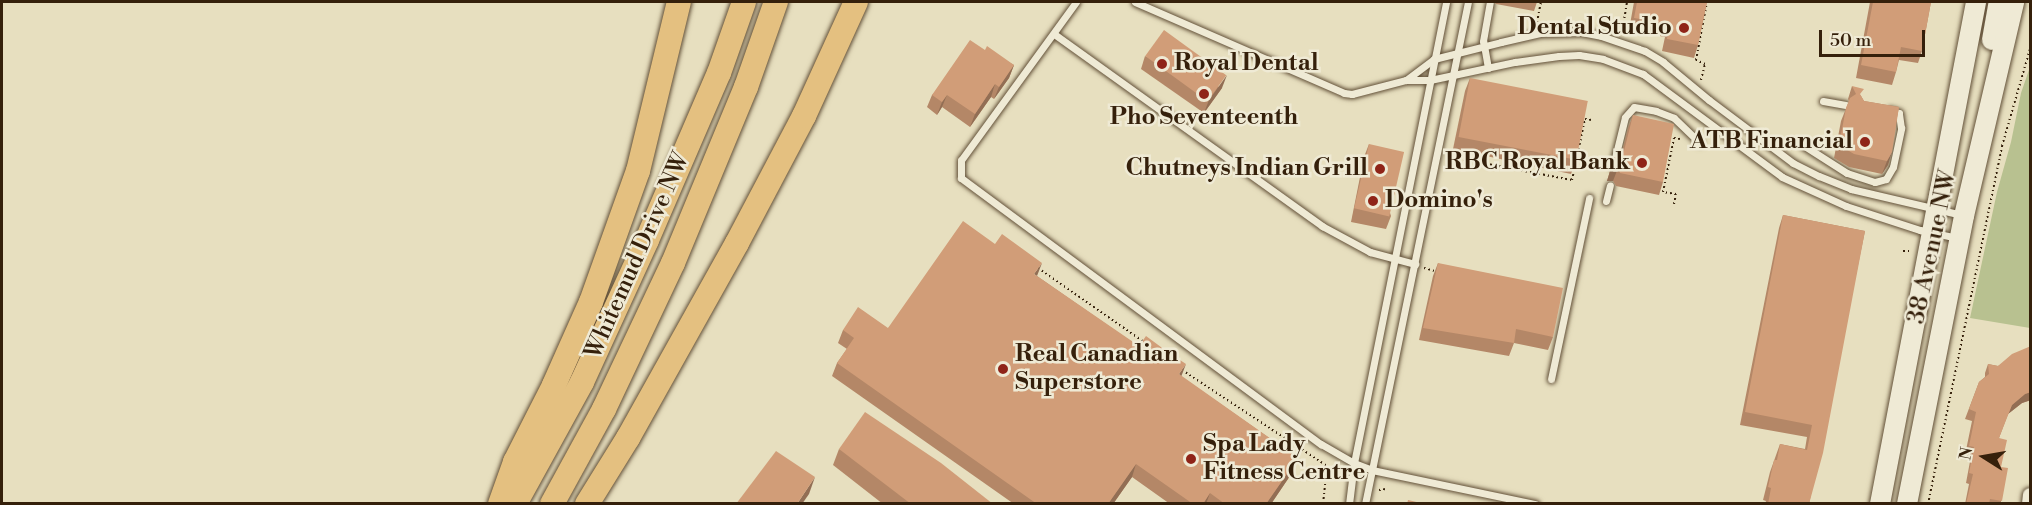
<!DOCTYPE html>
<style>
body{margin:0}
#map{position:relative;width:2032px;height:505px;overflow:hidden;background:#e7dfbf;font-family:"Libre Bodoni",serif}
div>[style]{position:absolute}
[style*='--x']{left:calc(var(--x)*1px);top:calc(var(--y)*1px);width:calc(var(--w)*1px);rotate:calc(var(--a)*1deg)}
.green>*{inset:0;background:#b8c190}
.path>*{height:2px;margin-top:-1px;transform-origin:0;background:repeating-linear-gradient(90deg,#35200b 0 1.5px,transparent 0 4.5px)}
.roads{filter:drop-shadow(0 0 2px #625038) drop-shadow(0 0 2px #625038)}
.lane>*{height:7px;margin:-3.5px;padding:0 3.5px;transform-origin:3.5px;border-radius:3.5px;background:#efead5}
.street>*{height:14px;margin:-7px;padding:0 7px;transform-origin:7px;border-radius:7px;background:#efead5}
.secondary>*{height:20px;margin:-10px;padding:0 10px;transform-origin:10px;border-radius:10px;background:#efead5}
.highway>*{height:24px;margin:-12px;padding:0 12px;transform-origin:12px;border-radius:12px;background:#e4c080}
.wall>*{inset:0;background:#b48767}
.shaded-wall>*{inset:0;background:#926e54}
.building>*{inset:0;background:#d19d78;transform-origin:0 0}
.dots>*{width:16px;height:16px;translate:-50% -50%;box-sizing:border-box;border:3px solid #efead5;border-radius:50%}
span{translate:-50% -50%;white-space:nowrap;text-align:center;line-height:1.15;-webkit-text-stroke:5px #efead5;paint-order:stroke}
.poi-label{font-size:24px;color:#35200b;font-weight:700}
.right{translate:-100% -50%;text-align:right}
.left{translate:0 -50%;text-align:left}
.street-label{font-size:24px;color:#35200b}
.frame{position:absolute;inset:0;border:3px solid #35200b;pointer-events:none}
.north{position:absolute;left:1954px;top:427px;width:60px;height:60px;-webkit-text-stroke:4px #efead5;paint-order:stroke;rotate:281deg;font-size:16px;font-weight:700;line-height:24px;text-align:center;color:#35200b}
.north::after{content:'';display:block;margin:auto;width:21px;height:27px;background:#35200b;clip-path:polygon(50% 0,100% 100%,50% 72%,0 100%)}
.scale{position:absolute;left:1819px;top:30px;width:106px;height:27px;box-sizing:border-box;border:3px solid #35200b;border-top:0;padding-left:8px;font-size:18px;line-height:21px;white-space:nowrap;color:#35200b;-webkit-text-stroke:4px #efead5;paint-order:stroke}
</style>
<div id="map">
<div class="green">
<div style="clip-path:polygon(2030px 67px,2030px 328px,1970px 318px,1997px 192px,2011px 142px,2021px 93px)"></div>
</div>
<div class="path">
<div style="--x:1537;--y:22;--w:20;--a:-79"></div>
<div style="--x:1623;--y:27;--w:25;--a:-81"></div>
<div style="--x:1701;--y:80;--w:16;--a:-76"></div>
<div style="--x:1705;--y:64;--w:10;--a:-156"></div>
<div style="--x:1696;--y:60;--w:59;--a:-79.3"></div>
<div style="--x:1446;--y:156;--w:128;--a:10.8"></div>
<div style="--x:1572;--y:180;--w:62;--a:-78"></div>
<div style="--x:1585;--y:119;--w:7;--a:8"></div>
<div style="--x:1674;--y:204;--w:10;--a:-79"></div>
<div style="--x:1676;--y:194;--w:13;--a:-171"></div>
<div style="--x:1663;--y:192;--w:55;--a:-78.5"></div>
<div style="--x:1674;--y:138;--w:6;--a:9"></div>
<div style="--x:1903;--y:251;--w:6;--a:0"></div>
<div style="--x:1038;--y:268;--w:129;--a:34.9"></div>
<div style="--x:1424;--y:268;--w:11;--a:15"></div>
<div style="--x:1182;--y:370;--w:174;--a:33.5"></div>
<div style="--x:1327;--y:466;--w:38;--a:96"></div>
<div style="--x:1379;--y:490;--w:7;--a:-8"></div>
<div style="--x:1928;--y:504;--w:366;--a:-78.3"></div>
<div style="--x:2002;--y:146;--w:101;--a:-73.9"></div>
</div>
<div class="roads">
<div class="lane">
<div style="--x:1076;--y:2;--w:195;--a:126"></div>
<div style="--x:961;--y:160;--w:18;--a:90"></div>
<div style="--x:961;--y:178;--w:448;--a:36.5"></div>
<div style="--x:1321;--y:444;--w:38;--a:30"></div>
<div style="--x:1354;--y:463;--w:19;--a:21"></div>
<div style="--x:1372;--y:470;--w:167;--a:11.8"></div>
<div style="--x:1135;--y:2;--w:228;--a:23.5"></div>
<div style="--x:1344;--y:93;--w:8;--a:7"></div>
<div style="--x:1352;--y:94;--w:56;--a:-14.5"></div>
<div style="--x:1406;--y:80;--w:24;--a:0"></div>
<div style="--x:1430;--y:80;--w:87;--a:-12"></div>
<div style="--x:1515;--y:62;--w:44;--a:-7.8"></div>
<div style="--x:1559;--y:56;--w:20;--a:-3"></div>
<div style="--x:1579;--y:55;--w:24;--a:9"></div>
<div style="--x:1603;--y:59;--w:43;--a:20.6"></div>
<div style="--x:1643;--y:74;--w:173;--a:36.5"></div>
<div style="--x:1782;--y:177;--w:70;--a:24.4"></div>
<div style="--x:1846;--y:206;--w:78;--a:18"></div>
<div style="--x:1920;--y:230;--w:38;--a:12"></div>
<div style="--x:1054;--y:34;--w:330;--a:35.6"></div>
<div style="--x:1322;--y:226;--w:55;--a:28.4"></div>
<div style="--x:1370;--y:252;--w:47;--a:14.9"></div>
<div style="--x:1488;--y:68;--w:27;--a:-100"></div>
<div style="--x:1483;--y:41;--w:39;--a:-80"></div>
<div style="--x:1406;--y:80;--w:35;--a:-37"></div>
<div style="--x:1434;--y:59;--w:69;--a:-14.2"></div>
<div style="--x:1501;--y:42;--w:40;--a:-13"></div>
<div style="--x:1540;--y:33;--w:41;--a:-1.4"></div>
<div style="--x:1581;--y:32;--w:20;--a:11"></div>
<div style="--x:1601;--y:36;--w:46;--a:18.8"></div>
<div style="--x:1645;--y:51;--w:21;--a:31"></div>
<div style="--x:1663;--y:62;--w:60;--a:39.6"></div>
<div style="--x:1709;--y:100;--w:105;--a:36.9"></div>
<div style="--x:1793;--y:163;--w:29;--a:27"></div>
<div style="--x:1819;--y:176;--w:35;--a:22"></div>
<div style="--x:1851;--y:189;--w:114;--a:13.2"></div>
<div style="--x:1823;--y:101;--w:23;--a:10"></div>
<div style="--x:1803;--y:145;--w:52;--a:32.5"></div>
<div style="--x:1847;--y:173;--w:29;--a:18"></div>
<div style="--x:1875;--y:182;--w:11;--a:-15"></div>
<div style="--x:1886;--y:179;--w:14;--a:-60"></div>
<div style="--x:1893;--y:167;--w:40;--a:-78"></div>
<div style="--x:1901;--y:128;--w:15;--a:-98"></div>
<div style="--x:1899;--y:113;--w:9;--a:-162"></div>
<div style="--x:1613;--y:166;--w:50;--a:-76.2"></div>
<div style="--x:1625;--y:117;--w:13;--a:-48"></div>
<div style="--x:1634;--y:107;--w:22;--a:10"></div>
<div style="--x:1656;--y:111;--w:19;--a:21"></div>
<div style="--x:1674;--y:118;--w:35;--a:44"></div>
<div style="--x:1606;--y:201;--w:16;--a:-76"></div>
<div style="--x:1551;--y:379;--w:185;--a:-78.1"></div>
<div style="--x:1349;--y:504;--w:41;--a:-83"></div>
<div style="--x:1354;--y:463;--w:470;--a:-78.7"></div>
<div style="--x:1365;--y:504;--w:512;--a:-78.41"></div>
</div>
<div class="street">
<div style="--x:2029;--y:504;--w:9;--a:-84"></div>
</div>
<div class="secondary">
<div style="--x:1992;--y:40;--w:39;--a:-80"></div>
<div style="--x:1880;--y:504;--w:511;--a:-79.17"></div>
<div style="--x:1907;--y:504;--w:294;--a:-78.8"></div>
<div style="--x:1964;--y:216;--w:220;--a:-76.8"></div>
</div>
<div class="highway">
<div style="--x:500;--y:504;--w:45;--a:-70.3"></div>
<div style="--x:515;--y:462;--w:86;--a:-63.1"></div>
<div style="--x:554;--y:385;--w:91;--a:-66"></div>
<div style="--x:591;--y:302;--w:139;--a:-70.3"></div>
<div style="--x:638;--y:171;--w:174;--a:-76.4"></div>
<div style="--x:515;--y:504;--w:139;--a:-61.2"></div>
<div style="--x:582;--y:382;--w:156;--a:-65.4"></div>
<div style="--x:647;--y:240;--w:182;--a:-66.7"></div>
<div style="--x:719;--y:73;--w:75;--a:-70.6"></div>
<div style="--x:552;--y:504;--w:108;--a:-61.3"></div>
<div style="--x:604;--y:409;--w:161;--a:-64.7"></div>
<div style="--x:673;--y:263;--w:191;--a:-67.5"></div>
<div style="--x:746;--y:87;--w:90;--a:-70.6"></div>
<div style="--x:587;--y:504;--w:78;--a:-58.2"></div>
<div style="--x:628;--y:438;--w:223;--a:-60.8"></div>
<div style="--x:737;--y:243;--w:144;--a:-62.2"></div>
<div style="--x:804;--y:116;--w:125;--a:-65.5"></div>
</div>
</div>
<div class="wall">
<div style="clip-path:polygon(1494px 2px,1537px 2px,1534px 11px,1496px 4px)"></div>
<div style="clip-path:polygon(1634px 2px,1707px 2px,1698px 45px,1694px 58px,1662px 51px,1665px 37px,1629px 30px)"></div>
<div style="clip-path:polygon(1870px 2px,1931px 2px,1922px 51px,1918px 63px,1899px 60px,1896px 72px,1892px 85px,1856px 78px)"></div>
<div style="clip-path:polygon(985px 50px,1014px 65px,1009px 78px,994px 99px,991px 97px,970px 127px,942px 107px,937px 115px,927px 107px,932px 95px)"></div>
<div style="clip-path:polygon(1145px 56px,1222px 88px,1204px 113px,1141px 69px)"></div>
<div style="clip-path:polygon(1470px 78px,1576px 161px,1571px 174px,1453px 149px,1465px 91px)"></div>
<div style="clip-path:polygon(1852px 86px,1861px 96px,1864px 101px,1899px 107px,1888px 165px,1882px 174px,1849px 167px,1834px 158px,1841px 121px,1849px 101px,1848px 99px)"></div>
<div style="clip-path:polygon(1633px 115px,1663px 182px,1659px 195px,1616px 186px,1613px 181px,1607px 181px,1614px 157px,1619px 159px,1621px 156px,1628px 128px)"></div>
<div style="clip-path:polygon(1369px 144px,1391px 216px,1386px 229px,1351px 222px,1364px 157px)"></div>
<div style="clip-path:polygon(1783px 215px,1865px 231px,1809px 504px,1765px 504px,1766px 501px,1763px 500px,1770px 472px,1780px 444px,1805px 449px,1807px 437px,1740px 425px,1779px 228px)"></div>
<div style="clip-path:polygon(1438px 263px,1553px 337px,1548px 350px,1514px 343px,1509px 356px,1419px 340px,1433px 276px)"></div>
<div style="clip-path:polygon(1037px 276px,1298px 458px,1294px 470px,1271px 504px,1170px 504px,1132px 477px,1113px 504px,1014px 504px,832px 376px,837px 363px,847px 349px,838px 343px,843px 330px,888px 328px)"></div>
<div style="clip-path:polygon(2031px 346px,2031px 400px,2022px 403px,2008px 414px,1999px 438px,2001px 467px,2001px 504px,1965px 504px,1969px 484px,1966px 483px,1971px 456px,1965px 455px,1972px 421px,1965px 419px,1979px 382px,1985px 377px,1985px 373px,1988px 364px,1998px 366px)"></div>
<div style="clip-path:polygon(839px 449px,993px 504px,883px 504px,833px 465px)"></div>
</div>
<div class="shaded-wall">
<div style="clip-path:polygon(1014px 65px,1009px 78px,994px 99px,999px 87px)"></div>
<div style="clip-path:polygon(1227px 75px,1222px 88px,1204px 113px,1209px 100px)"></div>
<div style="clip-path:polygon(995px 84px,991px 97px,970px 127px,975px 114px)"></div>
<div style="clip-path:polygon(947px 95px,942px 107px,937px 115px,942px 102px)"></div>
<div style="clip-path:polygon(1892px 152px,1888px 165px,1882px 174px,1887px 161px)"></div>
<div style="clip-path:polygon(1611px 168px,1618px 168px,1613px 181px,1607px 181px)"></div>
<div style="clip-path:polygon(1042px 263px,1037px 276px,1034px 274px)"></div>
<div style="clip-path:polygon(1186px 364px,1181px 377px,1179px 374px)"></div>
<div style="clip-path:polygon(2031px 392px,2031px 400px,2022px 403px,2008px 414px,2012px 405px,2025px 394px)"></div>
<div style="clip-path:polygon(1298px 458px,1294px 470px,1271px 504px,1266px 504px)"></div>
<div style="clip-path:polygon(1136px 464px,1132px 477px,1113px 504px,1108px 504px)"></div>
<div style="clip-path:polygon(815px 477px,809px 494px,802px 504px,797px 504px)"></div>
<div style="clip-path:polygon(1210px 493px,1206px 504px,1203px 504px)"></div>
</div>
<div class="building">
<div style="clip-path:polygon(1637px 2px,1707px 2px,1698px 45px,1667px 39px,1669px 24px,1634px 18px)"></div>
<div style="clip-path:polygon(1873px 2px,1931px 2px,1922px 51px,1901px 47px,1896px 72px,1861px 65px)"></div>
<div style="left:1164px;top:30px;width:77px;height:32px;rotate:36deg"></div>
<div style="clip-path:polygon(970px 40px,985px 50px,987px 46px,1014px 65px,999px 87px,995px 84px,975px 114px,947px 95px,942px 102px,932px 95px)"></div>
<div style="left:1470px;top:78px;width:120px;height:60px;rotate:11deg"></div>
<div style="clip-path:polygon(1852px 86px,1864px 89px,1860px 94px,1864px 101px,1899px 107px,1892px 152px,1887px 161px,1854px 154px,1839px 145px,1846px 108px,1850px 98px,1856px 94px)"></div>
<div style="clip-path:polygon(1633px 115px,1674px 124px,1663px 182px,1620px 173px,1618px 168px,1611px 168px,1614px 157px,1619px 159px,1623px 155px)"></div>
<div style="left:1369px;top:144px;width:36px;height:66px;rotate:13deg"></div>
<div style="clip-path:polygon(1783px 215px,1865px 231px,1823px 453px,1809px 504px,1768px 504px,1771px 488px,1768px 487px,1774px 460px,1777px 460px,1780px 444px,1807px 450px,1812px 425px,1745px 412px)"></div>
<div style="clip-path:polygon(963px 221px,995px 244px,1002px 234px,1042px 263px,1034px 274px,1139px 346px,1146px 336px,1165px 350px,1186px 364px,1179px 374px,1298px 458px,1266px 504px,1225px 504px,1210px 493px,1203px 504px,1193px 504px,1136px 464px,1108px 504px,1037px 504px,837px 363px,854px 338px,843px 330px,858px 307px,888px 328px)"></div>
<div style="clip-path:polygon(1438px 263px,1563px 288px,1553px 337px,1516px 329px,1514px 343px,1423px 328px)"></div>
<div style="clip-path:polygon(2031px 346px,2031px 392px,2025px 394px,2012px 405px,1999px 438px,2007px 440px,2001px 467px,2008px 468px,2002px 501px,1990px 499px,1989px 504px,1966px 504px,1973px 474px,1969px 473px,1974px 447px,1969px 446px,1976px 412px,1969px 409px,1979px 382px,1989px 374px,1988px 364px,1998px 366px,2012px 354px)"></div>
<div style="clip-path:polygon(865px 412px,941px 463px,993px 504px,911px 504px,839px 449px)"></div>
<div style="clip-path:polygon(776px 451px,815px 477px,797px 504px,736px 504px)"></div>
<div style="clip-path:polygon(1408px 500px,1425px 504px,1407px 504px)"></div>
</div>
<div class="dots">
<div style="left:1684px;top:28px;background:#8f2418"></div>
<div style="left:1162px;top:64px;background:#8f2418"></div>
<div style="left:1204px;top:94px;background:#8f2418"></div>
<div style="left:1865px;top:142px;background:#8f2418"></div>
<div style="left:1642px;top:163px;background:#8f2418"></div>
<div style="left:1380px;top:169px;background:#8f2418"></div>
<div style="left:1373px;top:201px;background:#8f2418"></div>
<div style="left:1003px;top:369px;background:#8f2418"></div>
<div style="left:1191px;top:459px;background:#8f2418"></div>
</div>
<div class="poi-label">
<span class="right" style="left:1672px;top:28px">Dental Studio</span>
<span class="left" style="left:1174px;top:64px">Royal Dental</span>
<span style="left:1204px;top:118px">Pho Seventeenth</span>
<span class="right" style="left:1853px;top:142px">ATB Financial</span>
<span class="right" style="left:1630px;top:163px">RBC Royal Bank</span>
<span class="right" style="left:1368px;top:169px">Chutneys Indian Grill</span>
<span class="left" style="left:1385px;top:201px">Domino's</span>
<span class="left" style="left:1015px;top:369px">Real Canadian<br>Superstore</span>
<span class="left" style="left:1203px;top:459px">Spa Lady<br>Fitness Centre</span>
</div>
<div class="street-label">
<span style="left:1933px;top:247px;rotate:-78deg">38 Avenue NW</span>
<span style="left:638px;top:256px;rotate:-66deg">Whitemud Drive NW</span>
</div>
<div class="frame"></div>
<div class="north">N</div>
<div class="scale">50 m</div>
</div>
